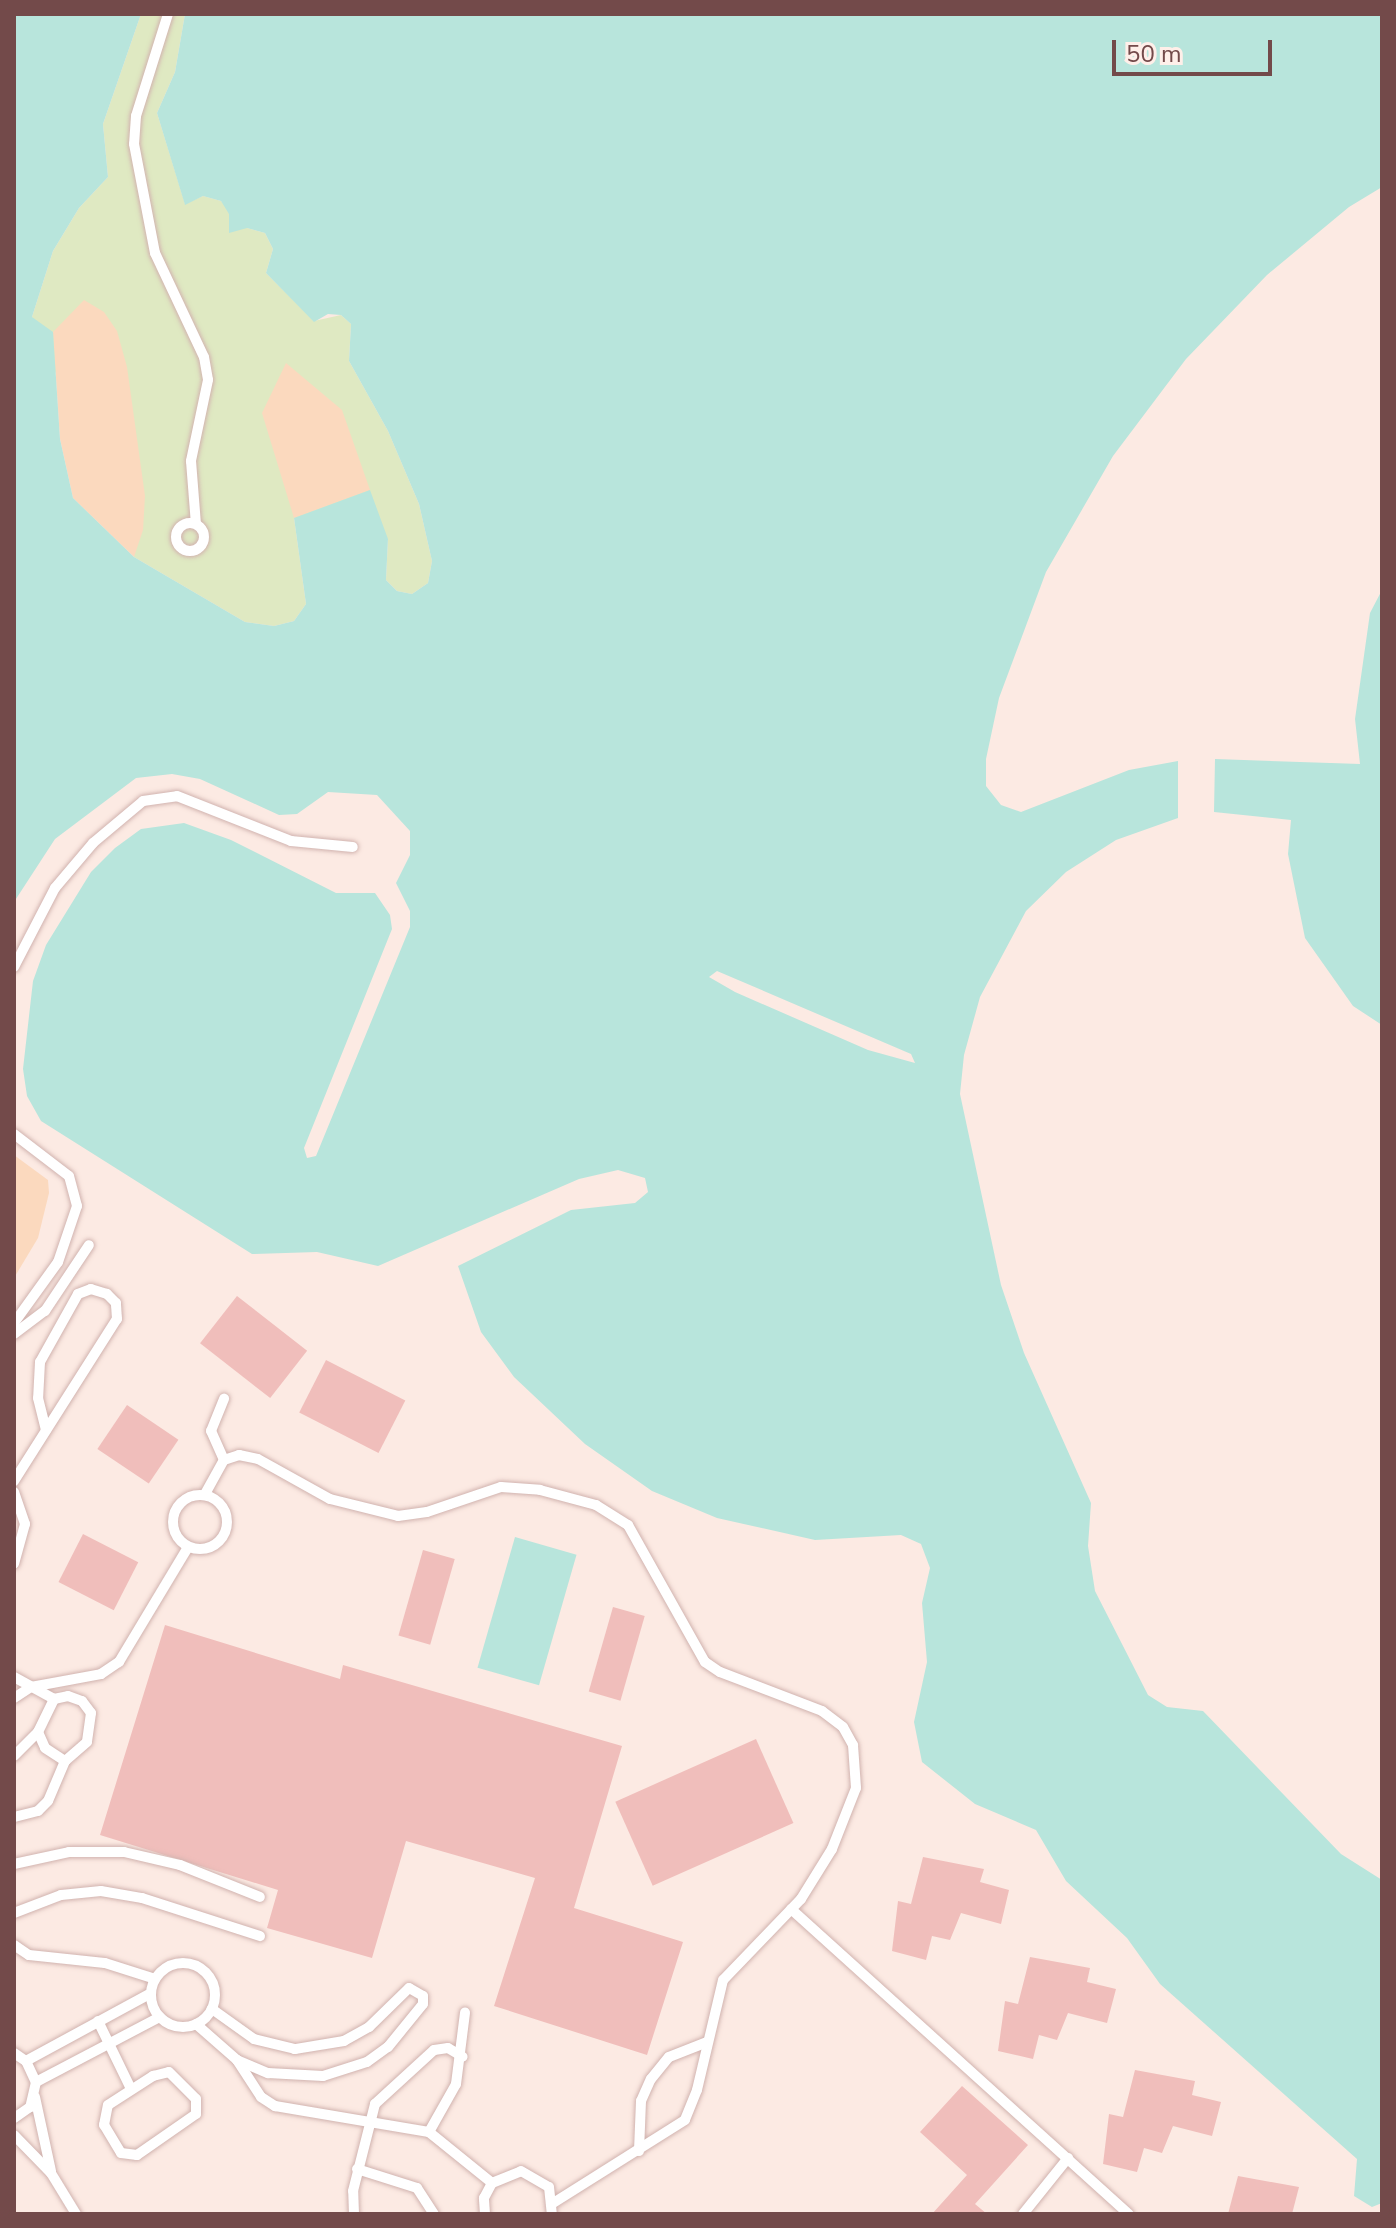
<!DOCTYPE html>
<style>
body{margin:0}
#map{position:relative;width:1396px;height:2228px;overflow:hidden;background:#fceae3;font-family:"Nunito Sans",sans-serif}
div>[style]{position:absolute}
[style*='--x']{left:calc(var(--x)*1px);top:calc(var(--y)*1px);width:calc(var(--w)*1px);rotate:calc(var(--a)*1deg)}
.green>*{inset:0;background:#dfe9c2}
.sand>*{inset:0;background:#fbd9be}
.water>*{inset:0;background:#b8e5dc;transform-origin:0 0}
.building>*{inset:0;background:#f0bebb;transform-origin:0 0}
.roads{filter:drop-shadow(0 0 2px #d1b3af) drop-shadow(0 0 2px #d1b3af)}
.service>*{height:10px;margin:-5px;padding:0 5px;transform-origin:5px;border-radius:5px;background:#fff}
.service>.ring{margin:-5px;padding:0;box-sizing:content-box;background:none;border:10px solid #fff;border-radius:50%}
span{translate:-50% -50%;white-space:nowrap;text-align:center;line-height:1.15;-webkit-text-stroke:8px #ffefe9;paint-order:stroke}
.frame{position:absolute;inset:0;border:16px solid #734a4a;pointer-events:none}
.scale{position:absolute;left:1112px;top:40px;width:160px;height:36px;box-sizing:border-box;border:4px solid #734a4a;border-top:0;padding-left:10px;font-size:24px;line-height:28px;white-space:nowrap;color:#734a4a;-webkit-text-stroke:6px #ffefe9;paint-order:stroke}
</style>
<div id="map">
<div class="green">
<div style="clip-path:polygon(141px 14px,185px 14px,175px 72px,157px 113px,185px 204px,203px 196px,221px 201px,247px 228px,265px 233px,273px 249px,266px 273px,314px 321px,341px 315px,351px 324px,349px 361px,388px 431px,419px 504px,432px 561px,428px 583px,412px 594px,397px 591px,386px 580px,388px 539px,294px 518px,306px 604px,294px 621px,274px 626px,245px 622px,134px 557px,32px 317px,53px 251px,79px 208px,108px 177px,103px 124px)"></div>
</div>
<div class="sand">
<div style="clip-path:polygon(84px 300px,104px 312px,117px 331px,127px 367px,145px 496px,143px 530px,134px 557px,73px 498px,60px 439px,53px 332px)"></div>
<div style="clip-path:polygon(286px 363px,342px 410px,370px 490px,294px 518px,262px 413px)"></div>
<div style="clip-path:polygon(14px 1155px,48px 1180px,49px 1193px,38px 1238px,14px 1278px)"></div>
</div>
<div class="water">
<div style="clip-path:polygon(evenodd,14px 14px,141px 14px,103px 124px,108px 177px,79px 208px,53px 251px,32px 317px,53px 332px,60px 439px,73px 498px,134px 557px,245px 622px,274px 626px,294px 621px,306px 604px,294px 518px,370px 490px,388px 539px,386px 580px,397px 591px,412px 594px,428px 583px,432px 561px,419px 504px,388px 431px,349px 361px,351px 324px,341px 315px,328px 314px,314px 322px,266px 273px,273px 249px,265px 233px,247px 228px,229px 233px,229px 214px,221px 201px,203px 196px,185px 205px,157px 113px,175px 72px,185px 14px,1382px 14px,1382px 187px,1349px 207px,1267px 275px,1186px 359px,1113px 456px,1046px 572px,999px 698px,986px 759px,986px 786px,1001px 805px,1021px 812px,1129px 770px,1178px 761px,1178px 818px,1116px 840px,1066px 872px,1026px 911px,980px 997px,964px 1055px,960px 1094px,1001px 1285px,1024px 1353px,1091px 1503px,1088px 1546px,1095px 1591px,1148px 1695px,1167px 1707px,1203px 1711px,1341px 1854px,1382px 1880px,1382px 2203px,1372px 2207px,1354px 2196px,1357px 2159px,1160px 1984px,1127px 1938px,1066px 1881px,1036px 1830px,975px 1804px,922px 1762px,914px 1722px,927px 1662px,922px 1603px,930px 1568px,921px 1544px,901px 1535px,815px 1540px,717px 1518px,652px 1491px,585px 1444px,514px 1377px,481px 1332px,458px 1266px,571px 1210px,635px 1203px,648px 1192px,645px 1178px,618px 1170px,579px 1179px,378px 1266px,317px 1252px,252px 1254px,41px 1121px,27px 1096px,23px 1069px,33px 981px,46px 945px,91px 872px,115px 848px,141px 829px,184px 823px,231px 840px,336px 893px,375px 893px,390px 915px,392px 929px,304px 1148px,307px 1158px,316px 1156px,410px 927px,410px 911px,396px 883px,410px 855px,410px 831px,377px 795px,328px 792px,297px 814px,279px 815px,200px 779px,172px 774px,136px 778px,55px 839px,14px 902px,14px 14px,717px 971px,911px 1054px,915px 1063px,868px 1050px,735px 992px,709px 977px,717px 971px)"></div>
<div style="clip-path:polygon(1382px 590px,1382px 1025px,1353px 1006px,1305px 938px,1288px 854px,1291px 820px,1214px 812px,1215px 759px,1360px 764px,1355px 719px,1370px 613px)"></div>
<div style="left:515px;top:1537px;width:64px;height:136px;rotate:16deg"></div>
</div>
<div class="building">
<div style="left:237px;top:1296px;width:89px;height:60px;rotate:38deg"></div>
<div style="left:326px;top:1360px;width:89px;height:59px;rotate:27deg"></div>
<div style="left:127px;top:1405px;width:62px;height:53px;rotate:34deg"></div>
<div style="left:83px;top:1534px;width:62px;height:54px;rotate:27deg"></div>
<div style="left:423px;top:1550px;width:33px;height:89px;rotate:16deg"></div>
<div style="left:613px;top:1607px;width:33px;height:88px;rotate:16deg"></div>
<div style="clip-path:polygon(165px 1625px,340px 1679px,343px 1665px,622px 1746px,574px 1908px,683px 1942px,647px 2055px,494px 2006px,535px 1878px,406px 1841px,372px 1958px,267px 1928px,278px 1890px,100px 1835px)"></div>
<div style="left:756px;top:1739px;width:92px;height:154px;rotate:66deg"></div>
<div style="clip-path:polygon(923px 1857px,984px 1869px,980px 1882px,1009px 1890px,1001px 1924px,961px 1913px,950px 1940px,932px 1936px,926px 1960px,892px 1951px,898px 1901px,911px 1904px)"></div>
<div style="clip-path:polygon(1030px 1957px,1090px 1968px,1087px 1982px,1116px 1989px,1107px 2023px,1068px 2013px,1057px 2040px,1039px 2035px,1033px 2059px,998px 2051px,1005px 2001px,1018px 2004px)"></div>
<div style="clip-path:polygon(1135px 2070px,1195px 2081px,1192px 2095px,1221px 2102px,1212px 2136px,1173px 2126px,1162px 2153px,1144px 2148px,1137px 2172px,1103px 2164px,1109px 2114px,1123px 2117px)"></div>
<div style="clip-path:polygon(962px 2086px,1028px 2145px,975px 2204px,987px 2214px,932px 2214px,967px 2175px,920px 2132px)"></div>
<div style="clip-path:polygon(1238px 2176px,1299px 2187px,1292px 2214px,1228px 2214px)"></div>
</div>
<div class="roads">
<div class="service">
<div style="--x:168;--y:14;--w:107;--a:107.4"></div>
<div style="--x:136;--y:116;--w:28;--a:94"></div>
<div style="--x:134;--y:144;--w:111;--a:79.1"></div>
<div style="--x:155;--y:253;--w:115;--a:64.8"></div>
<div style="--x:204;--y:357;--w:23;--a:80"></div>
<div style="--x:208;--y:380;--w:83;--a:101.9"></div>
<div style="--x:191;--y:461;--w:63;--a:85.5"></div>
<div class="ring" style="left:176px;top:523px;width:18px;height:18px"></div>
<div style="--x:14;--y:967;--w:89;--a:-62.6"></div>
<div style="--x:55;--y:888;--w:59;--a:-49.8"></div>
<div style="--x:93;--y:843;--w:65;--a:-40"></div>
<div style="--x:143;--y:801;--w:34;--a:-8"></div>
<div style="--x:177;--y:796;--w:123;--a:21.5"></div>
<div style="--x:291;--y:841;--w:62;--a:5.5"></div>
<div style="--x:14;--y:1134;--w:69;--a:37.4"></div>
<div style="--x:69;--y:1176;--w:31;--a:75"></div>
<div style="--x:77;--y:1206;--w:59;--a:108.7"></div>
<div style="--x:58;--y:1262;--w:75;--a:125.8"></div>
<div style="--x:14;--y:1334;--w:39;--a:-37"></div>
<div style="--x:45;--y:1311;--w:79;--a:-56.3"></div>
<div style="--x:224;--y:1460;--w:32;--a:-114"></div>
<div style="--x:211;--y:1431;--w:35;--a:-68"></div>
<div style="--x:14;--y:1481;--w:192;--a:-57.6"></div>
<div style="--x:117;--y:1319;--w:16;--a:-94"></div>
<div style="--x:116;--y:1303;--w:13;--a:-135"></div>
<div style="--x:107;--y:1294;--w:17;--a:-163"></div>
<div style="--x:91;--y:1289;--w:14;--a:159"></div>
<div style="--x:78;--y:1294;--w:78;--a:119.2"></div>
<div style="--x:40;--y:1362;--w:36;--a:93"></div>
<div style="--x:38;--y:1398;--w:33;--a:76"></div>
<div style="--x:14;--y:1492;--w:34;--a:71"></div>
<div style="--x:25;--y:1524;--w:41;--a:105.4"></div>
<div style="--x:205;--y:1494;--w:39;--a:-61"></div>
<div style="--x:224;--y:1460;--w:16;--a:-18"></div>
<div style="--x:239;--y:1455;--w:19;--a:12"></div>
<div style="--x:258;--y:1459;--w:82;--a:29.1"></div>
<div style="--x:330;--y:1499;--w:70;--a:14"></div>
<div style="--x:398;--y:1516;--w:29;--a:-8"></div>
<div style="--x:427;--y:1512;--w:78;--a:-18.7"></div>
<div style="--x:501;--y:1487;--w:39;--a:4"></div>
<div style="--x:540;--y:1490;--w:58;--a:15"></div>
<div style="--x:596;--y:1505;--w:38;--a:32"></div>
<div style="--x:628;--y:1525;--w:157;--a:60.7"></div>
<div style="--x:705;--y:1662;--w:18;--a:34"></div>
<div style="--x:720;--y:1672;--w:109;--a:20.9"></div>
<div style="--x:822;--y:1711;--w:26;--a:37"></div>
<div style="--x:843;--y:1727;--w:21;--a:61"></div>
<div style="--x:853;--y:1745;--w:43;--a:86"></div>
<div style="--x:856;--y:1788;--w:66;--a:111.5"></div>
<div style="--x:832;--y:1849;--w:59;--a:121.8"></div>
<div style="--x:801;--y:1899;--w:112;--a:133.9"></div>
<div style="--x:723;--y:1980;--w:113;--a:103.3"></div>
<div style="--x:697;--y:2090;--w:32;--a:112"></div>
<div style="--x:685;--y:2120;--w:156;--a:147.8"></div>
<div class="ring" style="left:173px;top:1495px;width:44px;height:44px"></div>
<div style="--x:14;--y:1677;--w:46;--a:28.8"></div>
<div style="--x:14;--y:1698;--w:20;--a:-33"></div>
<div style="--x:31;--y:1687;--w:71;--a:-10.5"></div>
<div style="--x:101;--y:1674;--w:22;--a:-34"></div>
<div style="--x:119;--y:1662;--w:134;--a:-59"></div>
<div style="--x:38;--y:1732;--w:17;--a:66"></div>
<div style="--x:45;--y:1748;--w:24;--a:33"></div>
<div style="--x:14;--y:1756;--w:34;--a:-45"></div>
<div style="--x:38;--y:1732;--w:37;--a:-64"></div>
<div style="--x:54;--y:1699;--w:14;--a:-12"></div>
<div style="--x:68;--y:1696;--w:15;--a:20"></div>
<div style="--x:82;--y:1701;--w:15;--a:53"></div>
<div style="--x:91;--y:1713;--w:29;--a:98"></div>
<div style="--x:87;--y:1742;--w:29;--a:139"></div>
<div style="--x:65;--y:1761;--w:43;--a:113"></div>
<div style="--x:48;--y:1801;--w:14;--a:135"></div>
<div style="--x:38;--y:1811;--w:25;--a:166"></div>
<div style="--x:14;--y:1864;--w:56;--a:-12.3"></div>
<div style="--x:69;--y:1852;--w:55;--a:0"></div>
<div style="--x:124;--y:1852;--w:57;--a:13.1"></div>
<div style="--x:180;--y:1865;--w:86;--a:21.8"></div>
<div style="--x:791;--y:1909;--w:455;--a:42.1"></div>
<div style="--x:14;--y:1913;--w:50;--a:-21"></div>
<div style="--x:61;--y:1895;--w:40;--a:-5.7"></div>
<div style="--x:101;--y:1891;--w:42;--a:9.7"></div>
<div style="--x:142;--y:1898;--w:124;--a:17.9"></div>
<div style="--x:14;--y:1945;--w:18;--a:34"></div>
<div style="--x:29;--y:1955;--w:76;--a:6"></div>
<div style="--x:105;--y:1963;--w:52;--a:17.7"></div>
<div class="ring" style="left:151px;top:1963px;width:54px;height:54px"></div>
<div style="--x:98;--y:2021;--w:76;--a:64.1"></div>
<div style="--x:196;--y:2024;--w:55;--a:41.3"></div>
<div style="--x:237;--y:2060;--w:34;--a:23"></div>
<div style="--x:268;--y:2073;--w:55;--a:3.1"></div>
<div style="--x:323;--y:2076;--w:46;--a:-17.7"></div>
<div style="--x:367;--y:2062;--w:26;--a:-36"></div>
<div style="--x:388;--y:2047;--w:55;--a:-50.9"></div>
<div style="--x:423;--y:2004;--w:8;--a:-90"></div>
<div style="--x:423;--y:1996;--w:16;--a:-150"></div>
<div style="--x:409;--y:1988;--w:56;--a:135.7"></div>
<div style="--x:369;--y:2027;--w:29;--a:151"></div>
<div style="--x:344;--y:2041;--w:50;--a:170.7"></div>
<div style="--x:295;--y:2049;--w:42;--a:-166.3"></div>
<div style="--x:254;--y:2039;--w:52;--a:-144.5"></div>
<div style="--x:14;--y:2053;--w:14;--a:34"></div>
<div style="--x:26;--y:2061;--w:23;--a:65"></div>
<div style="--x:36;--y:2082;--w:26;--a:103"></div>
<div style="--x:30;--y:2107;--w:19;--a:145"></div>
<div style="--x:237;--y:2060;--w:44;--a:57"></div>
<div style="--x:261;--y:2097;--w:17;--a:33"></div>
<div style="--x:275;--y:2106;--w:156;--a:9.6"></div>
<div style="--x:429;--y:2132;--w:81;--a:39"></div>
<div style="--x:26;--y:2061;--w:142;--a:-28.5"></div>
<div style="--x:169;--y:2072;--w:38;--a:45"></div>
<div style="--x:196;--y:2099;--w:15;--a:90"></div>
<div style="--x:196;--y:2114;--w:72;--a:145.2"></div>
<div style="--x:137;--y:2155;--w:16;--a:-173"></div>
<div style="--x:121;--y:2153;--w:33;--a:-121"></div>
<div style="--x:104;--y:2125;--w:20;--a:-79"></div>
<div style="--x:108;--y:2105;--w:54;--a:-32.8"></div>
<div style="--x:153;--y:2076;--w:16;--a:-14"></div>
<div style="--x:36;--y:2082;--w:140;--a:-27.7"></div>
<div style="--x:35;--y:2097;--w:76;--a:77.8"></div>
<div style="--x:429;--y:2132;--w:55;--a:-60.6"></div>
<div style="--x:456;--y:2084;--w:72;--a:-82.8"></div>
<div style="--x:14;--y:2135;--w:53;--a:45.8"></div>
<div style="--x:51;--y:2173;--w:48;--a:58.6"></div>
<div style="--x:639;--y:2151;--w:50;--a:-87.7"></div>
<div style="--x:641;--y:2101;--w:24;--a:-66"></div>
<div style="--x:651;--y:2079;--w:28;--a:-51"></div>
<div style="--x:669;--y:2057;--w:41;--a:-21.5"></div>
<div style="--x:357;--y:2169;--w:63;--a:17.6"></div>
<div style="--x:417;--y:2188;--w:31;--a:57"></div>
<div style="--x:354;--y:2214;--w:23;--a:-92"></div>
<div style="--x:353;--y:2191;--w:90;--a:-75.8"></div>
<div style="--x:375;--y:2104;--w:80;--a:-42.5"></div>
<div style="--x:434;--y:2050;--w:14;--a:-8"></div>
<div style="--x:448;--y:2048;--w:17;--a:31"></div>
<div style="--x:485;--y:2214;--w:16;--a:-94"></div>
<div style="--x:484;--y:2198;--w:17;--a:-62"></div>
<div style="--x:492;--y:2183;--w:31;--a:-22"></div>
<div style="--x:521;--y:2171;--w:32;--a:30"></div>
<div style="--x:549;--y:2187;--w:27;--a:84"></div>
<div style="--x:1023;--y:2214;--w:72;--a:-51.2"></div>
</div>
</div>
<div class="frame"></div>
<div class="scale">50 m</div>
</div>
